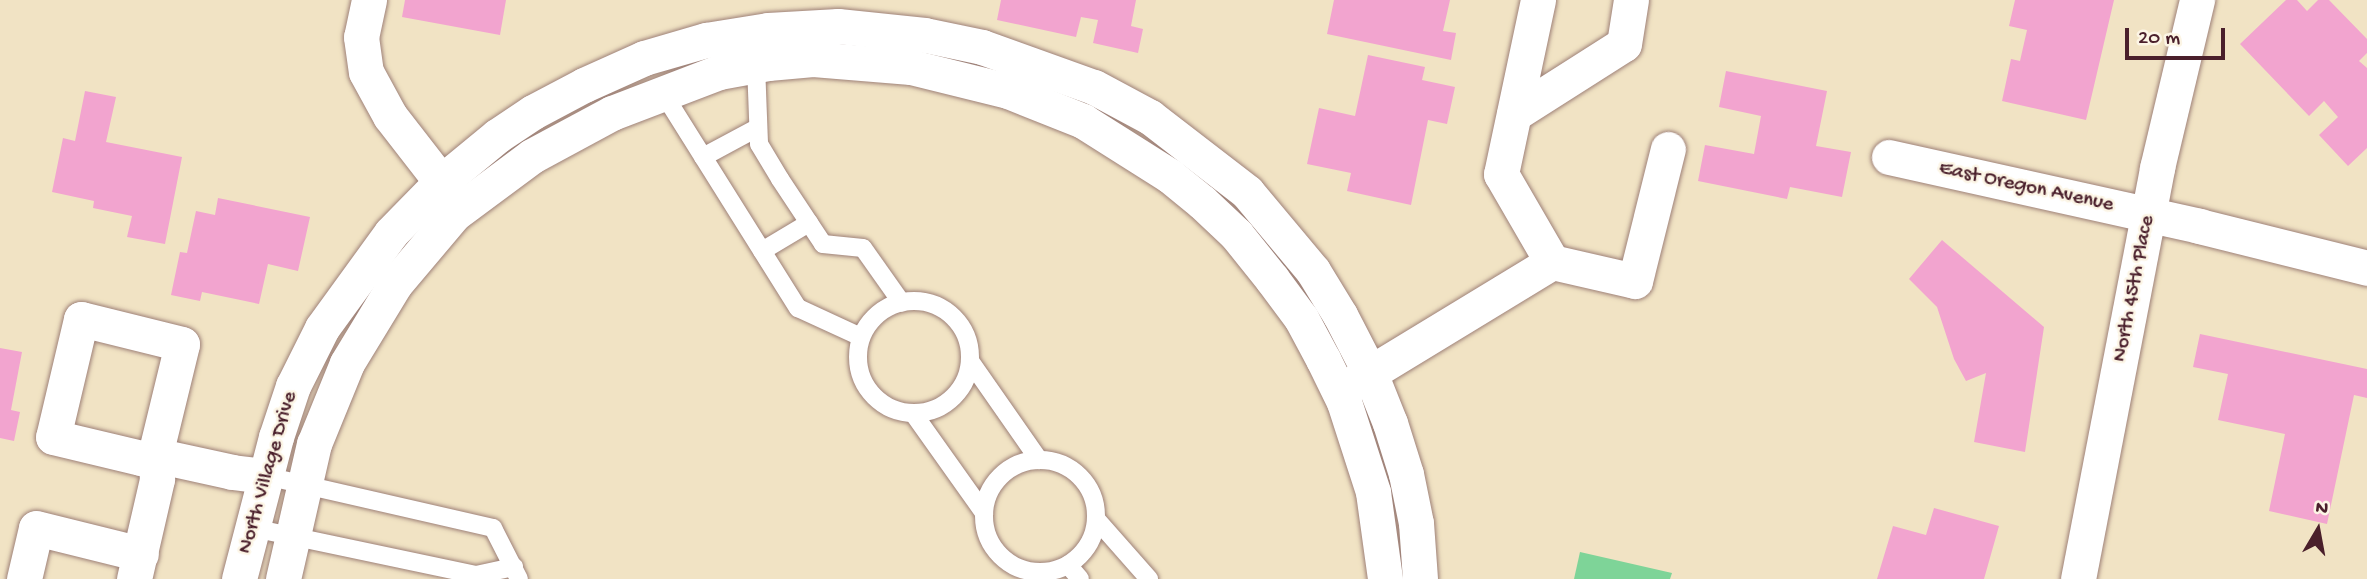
<!DOCTYPE html>
<style>
body{margin:0}
#map{position:relative;width:2367px;height:579px;overflow:hidden;background:#f1e3c4;font-family:"Gochi Hand",sans-serif}
div>[style]{position:absolute}
[style*='--x']{left:calc(var(--x)*1px);top:calc(var(--y)*1px);width:calc(var(--w)*1px);rotate:calc(var(--a)*1deg)}
.green>*{inset:0;background:#7ed498}
.building>*{inset:0;background:#f2a4cf}
.roads{filter:drop-shadow(0 0 2px #9e8178) drop-shadow(0 0 2px #9e8178)}
.lane>*{height:18px;margin:-9px;padding:0 9px;transform-origin:9px;border-radius:9px;background:#fff}
.lane>.ring{margin:-9px;padding:0;box-sizing:content-box;background:none;border:18px solid #fff;border-radius:50%}
.street>*{height:35px;margin:-17.5px;padding:0 17.5px;transform-origin:17.5px;border-radius:17.5px;background:#fff}
span{translate:-50% -50%;white-space:nowrap;text-align:center;line-height:1.15;-webkit-text-stroke:5px #fcf5e5;paint-order:stroke}
.street-label{font-size:21px;color:#4a1f2b}
.north{position:absolute;left:2283px;top:495px;width:70px;height:70px;-webkit-text-stroke:5px #fcf5e5;paint-order:stroke;rotate:10deg;font-size:19px;font-weight:700;line-height:28px;text-align:center;color:#4a1f2b}
.north::after{content:'';display:block;margin:auto;width:24px;height:32px;background:#4a1f2b;clip-path:polygon(50% 0,100% 100%,50% 72%,0 100%)}
.scale{position:absolute;left:2125px;top:28px;width:100px;height:32px;box-sizing:border-box;border:4px solid #4a1f2b;border-top:0;padding-left:9px;font-size:21px;line-height:24px;white-space:nowrap;color:#4a1f2b;-webkit-text-stroke:5px #fcf5e5;paint-order:stroke}
</style>
<div id="map">
<div class="green">
<div style="clip-path:polygon(1580px 552px,1672px 573px,1670px 579px,1574px 579px)"></div>
</div>
<div class="building">
<div style="clip-path:polygon(405px 0,506px 0,500px 35px,402px 17px)"></div>
<div style="clip-path:polygon(1001px 0,1136px 0,1131px 26px,1143px 29px,1138px 53px,1093px 43px,1098px 20px,1081px 17px,1076px 37px,997px 20px)"></div>
<div style="clip-path:polygon(1334px 0,1450px 0,1443px 31px,1456px 33px,1451px 60px,1327px 34px)"></div>
<div style="clip-path:polygon(2015px 0,2114px 0,2086px 120px,2002px 101px,2011px 59px,2020px 61px,2027px 30px,2009px 26px)"></div>
<div style="clip-path:polygon(2286px 0,2297px 0,2307px 11px,2318px 0,2329px 0,2367px 39px,2367px 53px,2359px 61px,2367px 68px,2367px 148px,2348px 166px,2319px 135px,2338px 117px,2324px 101px,2309px 116px,2240px 44px)"></div>
<div style="clip-path:polygon(1368px 55px,1425px 67px,1422px 80px,1455px 87px,1447px 124px,1428px 120px,1411px 205px,1347px 191px,1351px 173px,1307px 164px,1319px 108px,1355px 116px)"></div>
<div style="clip-path:polygon(1726px 71px,1827px 91px,1816px 146px,1851px 152px,1842px 197px,1790px 187px,1787px 199px,1698px 181px,1705px 145px,1754px 154px,1761px 116px,1719px 107px)"></div>
<div style="clip-path:polygon(85px 91px,116px 97px,106px 142px,182px 157px,165px 244px,127px 237px,132px 216px,93px 208px,94px 201px,52px 192px,63px 138px,75px 141px)"></div>
<div style="clip-path:polygon(218px 198px,310px 217px,298px 271px,268px 264px,259px 304px,202px 292px,200px 301px,171px 295px,180px 252px,187px 253px,196px 211px,215px 215px)"></div>
<div style="clip-path:polygon(1942px 240px,2044px 327px,2025px 452px,1974px 442px,1986px 373px,1966px 381px,1954px 359px,1937px 307px,1909px 279px)"></div>
<div style="clip-path:polygon(2200px 334px,2367px 369px,2367px 398px,2354px 395px,2327px 524px,2269px 511px,2285px 434px,2218px 420px,2228px 374px,2193px 367px)"></div>
<div style="clip-path:polygon(0 348px,22px 352px,11px 410px,20px 412px,14px 441px,0 438px)"></div>
<div style="clip-path:polygon(1934px 508px,1999px 526px,1984px 579px,1877px 579px,1893px 526px,1926px 535px)"></div>
</div>
<div class="roads">
<div class="lane">
<div style="--x:756;--y:65;--w:79;--a:87.8"></div>
<div style="--x:759;--y:144;--w:41;--a:59"></div>
<div style="--x:780;--y:179;--w:78;--a:56.5"></div>
<div style="--x:823;--y:244;--w:40;--a:5.7"></div>
<div style="--x:863;--y:248;--w:67;--a:54.7"></div>
<div style="--x:663;--y:93;--w:254;--a:57.9"></div>
<div style="--x:798;--y:308;--w:69;--a:24.7"></div>
<div style="--x:703;--y:157;--w:61;--a:-28.2"></div>
<div style="--x:762;--y:251;--w:55;--a:-30.8"></div>
<div class="ring" style="left:858px;top:301px;width:94px;height:94px"></div>
<div style="--x:970;--y:361;--w:121;--a:55.1"></div>
<div style="--x:913;--y:413;--w:123;--a:54.6"></div>
<div class="ring" style="left:984px;top:460px;width:94px;height:94px"></div>
<div style="--x:266;--y:476;--w:233;--a:12.9"></div>
<div style="--x:493;--y:528;--w:57;--a:63"></div>
<div style="--x:1097;--y:520;--w:79;--a:48.6"></div>
<div style="--x:253;--y:528;--w:228;--a:11.9"></div>
<div style="--x:476;--y:575;--w:39;--a:-12"></div>
<div style="--x:1068;--y:565;--w:18;--a:49"></div>
</div>
<div class="street">
<div style="--x:369;--y:0;--w:38;--a:102"></div>
<div style="--x:361;--y:37;--w:35;--a:82"></div>
<div style="--x:366;--y:72;--w:50;--a:61.4"></div>
<div style="--x:390;--y:116;--w:108;--a:52.2"></div>
<div style="--x:1538;--y:0;--w:178;--a:102"></div>
<div style="--x:1501;--y:174;--w:102;--a:59.9"></div>
<div style="--x:1514;--y:114;--w:130;--a:-32.5"></div>
<div style="--x:1624;--y:44;--w:45;--a:-81"></div>
<div style="--x:1889;--y:157;--w:318;--a:12.5"></div>
<div style="--x:2199;--y:226;--w:173;--a:14"></div>
<div style="--x:1350;--y:385;--w:237;--a:-31.3"></div>
<div style="--x:1552;--y:262;--w:85;--a:12.9"></div>
<div style="--x:1635;--y:281;--w:136;--a:-76"></div>
<div style="--x:24;--y:579;--w:52;--a:-76.8"></div>
<div style="--x:36;--y:528;--w:108;--a:13.9"></div>
<div style="--x:134;--y:579;--w:103;--a:-77"></div>
<div style="--x:157;--y:479;--w:24;--a:-95"></div>
<div style="--x:155;--y:455;--w:114;--a:-76.3"></div>
<div style="--x:182;--y:344;--w:104;--a:-166.1"></div>
<div style="--x:81;--y:319;--w:121;--a:103.3"></div>
<div style="--x:53;--y:437;--w:90;--a:13.4"></div>
<div style="--x:141;--y:458;--w:14;--a:-12"></div>
<div style="--x:155;--y:455;--w:79;--a:12.4"></div>
<div style="--x:232;--y:472;--w:34;--a:7"></div>
<div style="--x:239;--y:579;--w:147;--a:-75.4"></div>
<div style="--x:276;--y:437;--w:54;--a:-71.6"></div>
<div style="--x:293;--y:386;--w:65;--a:-63.4"></div>
<div style="--x:322;--y:328;--w:117;--a:-54"></div>
<div style="--x:391;--y:233;--w:70;--a:-45.6"></div>
<div style="--x:440;--y:183;--w:74;--a:-39.5"></div>
<div style="--x:497;--y:136;--w:43;--a:-33.7"></div>
<div style="--x:533;--y:112;--w:58;--a:-27.9"></div>
<div style="--x:584;--y:85;--w:66;--a:-24.2"></div>
<div style="--x:644;--y:58;--w:65;--a:-16.2"></div>
<div style="--x:706;--y:40;--w:63;--a:-9.2"></div>
<div style="--x:768;--y:30;--w:70;--a:-3.3"></div>
<div style="--x:838;--y:26;--w:87;--a:5.9"></div>
<div style="--x:925;--y:35;--w:58;--a:11.9"></div>
<div style="--x:982;--y:47;--w:119;--a:19.7"></div>
<div style="--x:1094;--y:87;--w:64;--a:28.2"></div>
<div style="--x:1150;--y:117;--w:123;--a:37.7"></div>
<div style="--x:1247;--y:192;--w:103;--a:50.1"></div>
<div style="--x:1313;--y:271;--w:52;--a:58.5"></div>
<div style="--x:1340;--y:315;--w:65;--a:62.7"></div>
<div style="--x:1370;--y:373;--w:54;--a:68.2"></div>
<div style="--x:1390;--y:423;--w:53;--a:72.6"></div>
<div style="--x:1406;--y:474;--w:50;--a:78.5"></div>
<div style="--x:1416;--y:523;--w:56;--a:85.9"></div>
<div style="--x:283;--y:579;--w:139;--a:-77.1"></div>
<div style="--x:314;--y:444;--w:87;--a:-67.8"></div>
<div style="--x:347;--y:363;--w:92;--a:-58.7"></div>
<div style="--x:395;--y:284;--w:92;--a:-49.9"></div>
<div style="--x:454;--y:214;--w:97;--a:-36.6"></div>
<div style="--x:532;--y:156;--w:91;--a:-28.3"></div>
<div style="--x:612;--y:113;--w:115;--a:-21"></div>
<div style="--x:719;--y:72;--w:50;--a:-10.4"></div>
<div style="--x:768;--y:63;--w:45;--a:-5.1"></div>
<div style="--x:813;--y:59;--w:98;--a:4.7"></div>
<div style="--x:911;--y:67;--w:100;--a:13.9"></div>
<div style="--x:1008;--y:91;--w:81;--a:21.8"></div>
<div style="--x:1083;--y:121;--w:103;--a:32.3"></div>
<div style="--x:1170;--y:176;--w:41;--a:39.1"></div>
<div style="--x:1202;--y:202;--w:47;--a:43.3"></div>
<div style="--x:1236;--y:234;--w:58;--a:51.3"></div>
<div style="--x:1272;--y:279;--w:49;--a:53.4"></div>
<div style="--x:1301;--y:318;--w:47;--a:61.8"></div>
<div style="--x:1323;--y:359;--w:48;--a:64"></div>
<div style="--x:1344;--y:402;--w:95;--a:72.1"></div>
<div style="--x:1373;--y:492;--w:88;--a:82.1"></div>
<div style="--x:2078;--y:579;--w:419;--a:-79.1"></div>
<div style="--x:2157;--y:168;--w:173;--a:-76.6"></div>
</div>
</div>
<div class="street-label">
<span style="left:2026px;top:188px;rotate:12deg">East Oregon Avenue</span>
<span style="left:2135px;top:289px;rotate:-79deg">North 45th Place</span>
<span style="left:269px;top:473px;rotate:-74deg">North Village Drive</span>
</div>
<div class="north">N</div>
<div class="scale">20 m</div>
</div>
